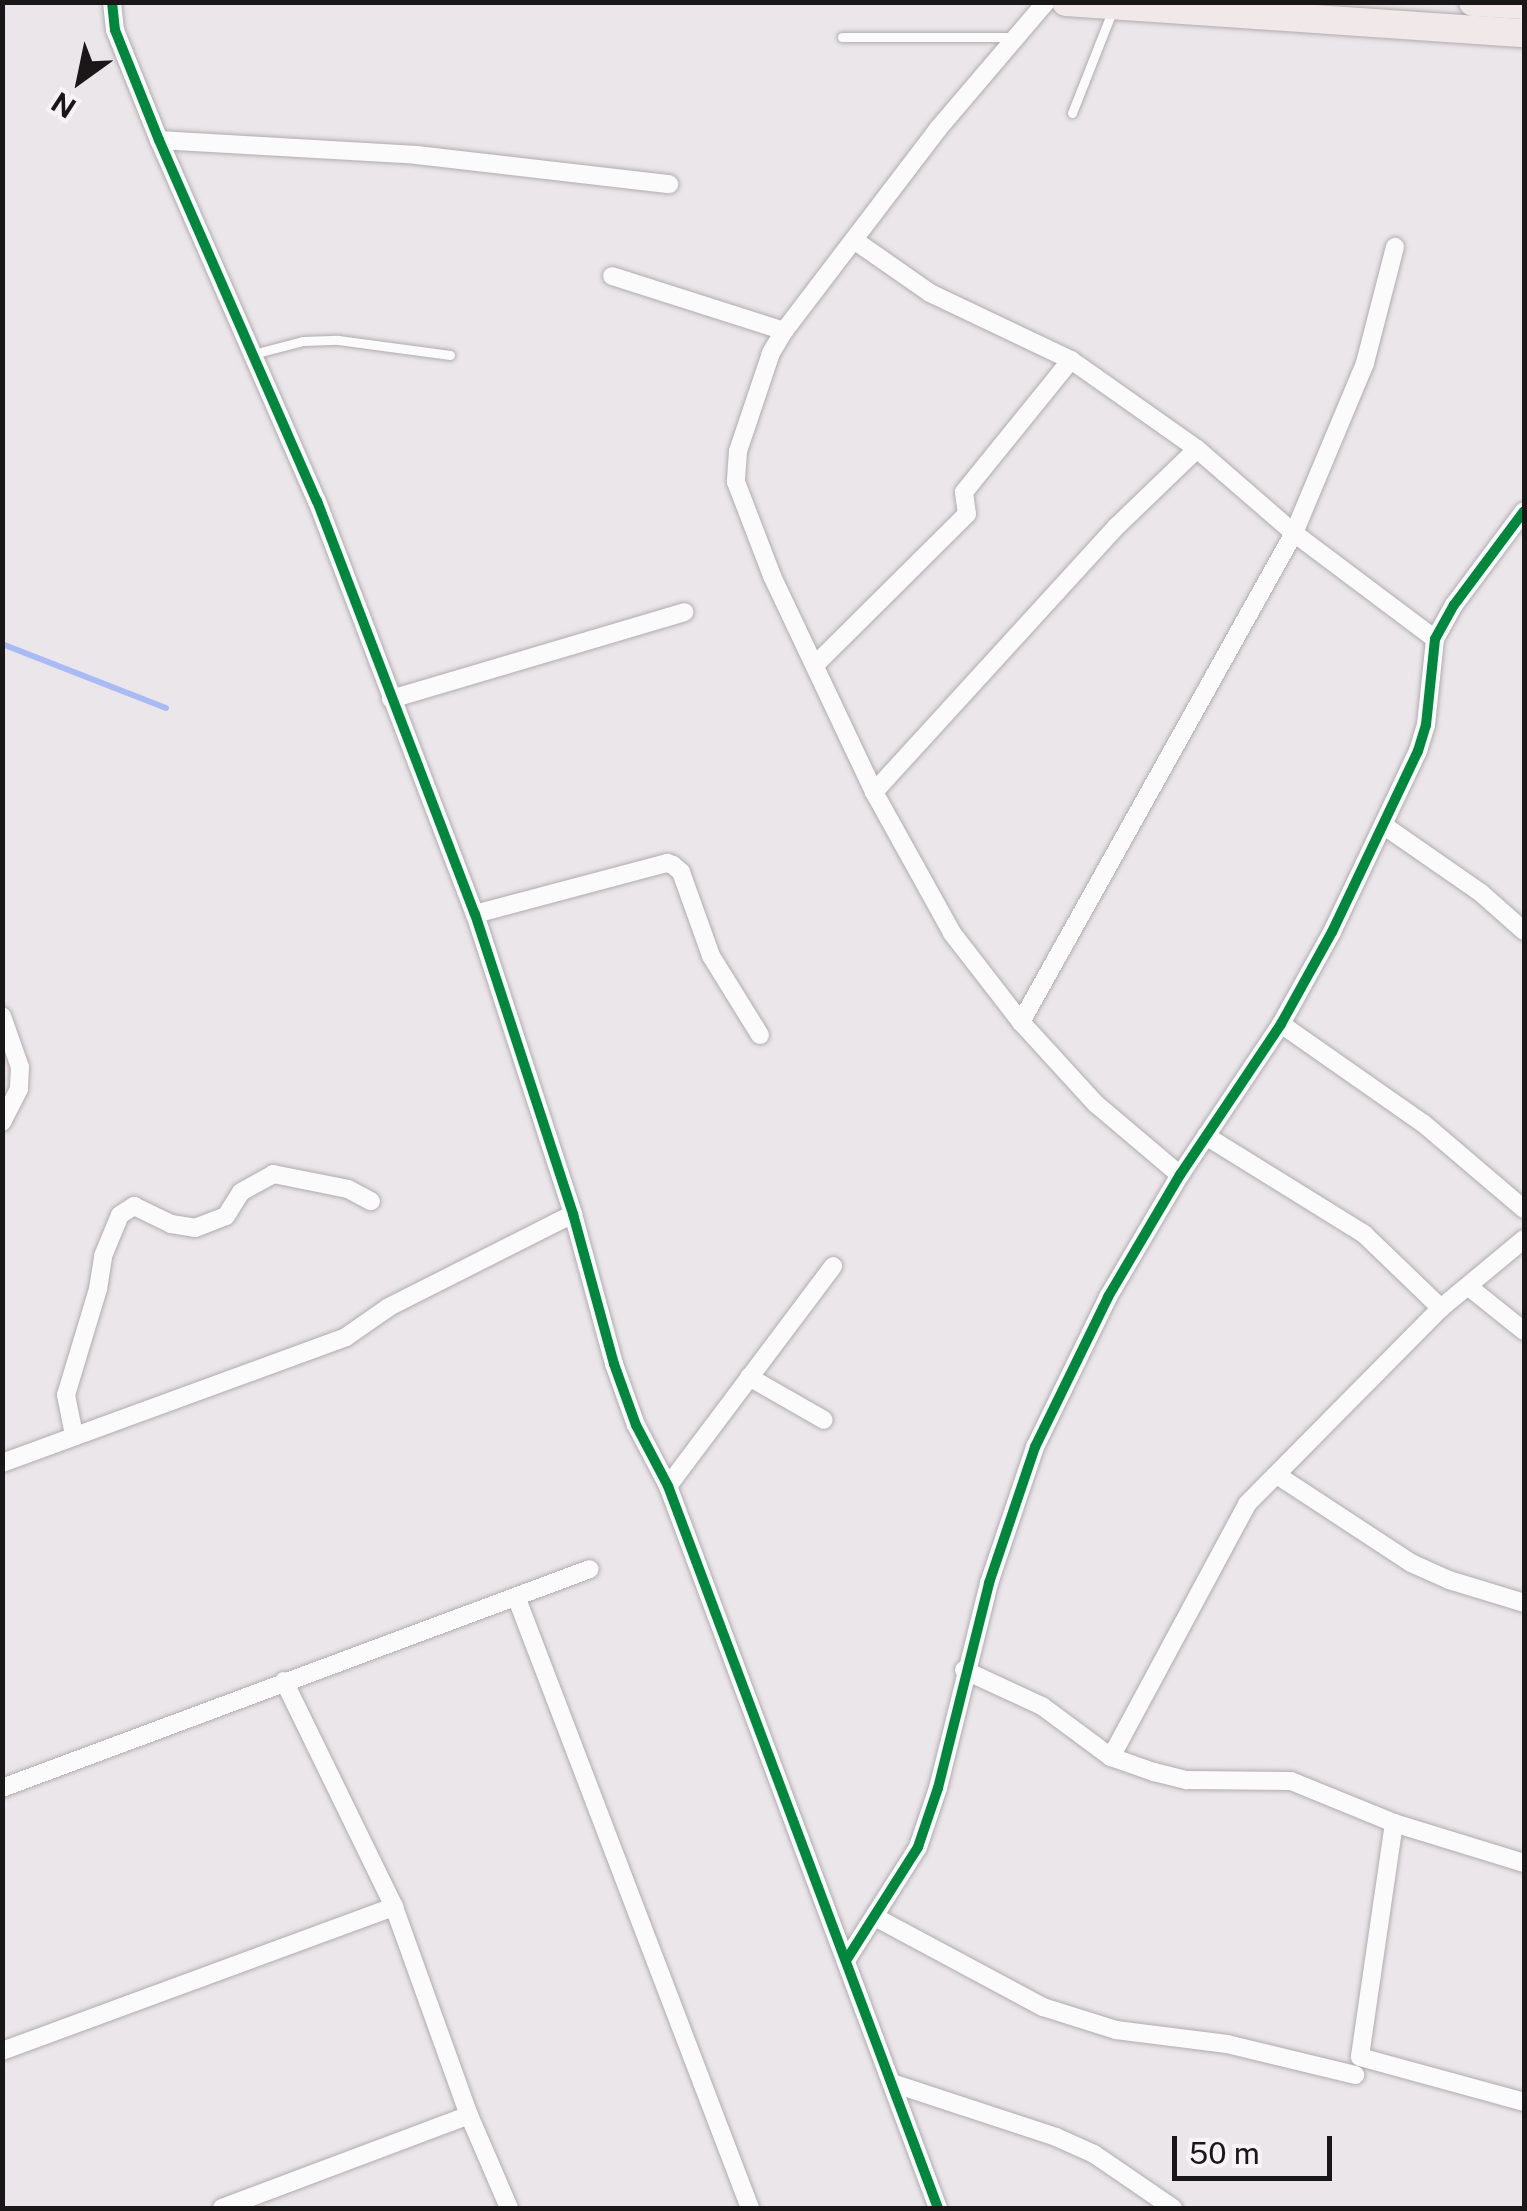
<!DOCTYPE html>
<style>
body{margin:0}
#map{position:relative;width:1527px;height:2211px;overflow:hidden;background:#ebe6e9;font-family:"Public Sans",sans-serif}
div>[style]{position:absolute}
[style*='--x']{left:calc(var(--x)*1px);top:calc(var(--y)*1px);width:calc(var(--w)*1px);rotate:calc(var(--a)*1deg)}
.stream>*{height:6px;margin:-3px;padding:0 3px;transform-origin:3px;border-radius:3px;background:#a8bbf4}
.roads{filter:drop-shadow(0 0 2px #b0acaf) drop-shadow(0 0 2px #b0acaf)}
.lane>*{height:9px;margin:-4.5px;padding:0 4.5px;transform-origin:4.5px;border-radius:4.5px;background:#fcfbfc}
.street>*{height:18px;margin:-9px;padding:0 9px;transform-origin:9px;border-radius:9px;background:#fcfbfc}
.primary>*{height:28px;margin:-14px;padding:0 14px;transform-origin:14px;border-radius:14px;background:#f1e8ea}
.cycleway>*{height:10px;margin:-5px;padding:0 5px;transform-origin:5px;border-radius:5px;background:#00873e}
span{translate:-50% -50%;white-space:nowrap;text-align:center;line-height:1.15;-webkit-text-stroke:9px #f9f2f7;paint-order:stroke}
.frame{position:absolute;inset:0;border:5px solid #191718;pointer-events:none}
.north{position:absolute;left:30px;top:30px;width:100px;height:100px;-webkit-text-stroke:8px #f9f2f7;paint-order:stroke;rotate:213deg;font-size:28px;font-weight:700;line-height:40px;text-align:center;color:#191718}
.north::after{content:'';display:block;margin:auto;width:35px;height:45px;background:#191718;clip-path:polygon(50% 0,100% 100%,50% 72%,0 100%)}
.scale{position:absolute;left:1172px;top:2136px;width:160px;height:45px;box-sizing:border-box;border:5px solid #191718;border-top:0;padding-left:12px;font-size:30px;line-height:35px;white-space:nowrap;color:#191718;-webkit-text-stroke:8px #f9f2f7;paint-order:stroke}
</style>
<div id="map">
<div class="stream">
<div style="--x:2;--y:644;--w:176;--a:21.3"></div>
</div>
<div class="roads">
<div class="lane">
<div style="--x:842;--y:37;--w:171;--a:0"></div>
<div style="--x:1072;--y:113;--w:112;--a:-68.5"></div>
<div style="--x:253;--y:354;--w:52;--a:-14.6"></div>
<div style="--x:303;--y:341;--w:35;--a:-2"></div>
<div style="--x:338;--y:340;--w:113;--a:7.6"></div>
</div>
<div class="street">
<div style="--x:112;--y:2;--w:28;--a:84"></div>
<div style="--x:115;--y:30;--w:118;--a:68.2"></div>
<div style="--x:159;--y:140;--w:394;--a:66.4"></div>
<div style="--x:317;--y:501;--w:442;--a:69.1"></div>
<div style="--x:475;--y:914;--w:316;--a:71.9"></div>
<div style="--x:573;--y:1214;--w:156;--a:74.7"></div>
<div style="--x:614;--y:1364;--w:65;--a:70.2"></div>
<div style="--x:636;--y:1425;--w:69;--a:62.3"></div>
<div style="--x:668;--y:1486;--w:771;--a:69.5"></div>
<div style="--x:1046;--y:2;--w:167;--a:130.4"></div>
<div style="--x:938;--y:129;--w:254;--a:127.3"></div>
<div style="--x:784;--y:331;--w:26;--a:121"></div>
<div style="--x:771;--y:353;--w:103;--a:108.6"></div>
<div style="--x:738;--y:451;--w:31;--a:94"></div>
<div style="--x:736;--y:482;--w:101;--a:69"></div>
<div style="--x:772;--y:576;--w:239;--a:64.7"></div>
<div style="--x:874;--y:792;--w:161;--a:61"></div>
<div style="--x:952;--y:933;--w:113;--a:52.2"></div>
<div style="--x:1021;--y:1022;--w:111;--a:47.6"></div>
<div style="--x:1096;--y:1104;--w:110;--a:40.2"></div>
<div style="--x:159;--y:140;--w:258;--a:3.3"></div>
<div style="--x:417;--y:155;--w:254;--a:6.6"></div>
<div style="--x:854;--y:240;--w:93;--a:34.9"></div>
<div style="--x:930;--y:293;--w:156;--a:25.4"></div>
<div style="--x:1071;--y:360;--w:154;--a:35.2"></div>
<div style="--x:1197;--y:449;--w:128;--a:40.9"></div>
<div style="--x:1294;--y:533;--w:176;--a:36.9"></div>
<div style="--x:612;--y:276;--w:181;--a:17.7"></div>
<div style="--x:815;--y:665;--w:214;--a:-44.8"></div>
<div style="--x:967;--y:514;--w:22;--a:-98"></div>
<div style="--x:964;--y:492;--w:170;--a:-51"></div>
<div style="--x:391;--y:699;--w:306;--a:-16.5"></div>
<div style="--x:874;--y:792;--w:359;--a:-47.6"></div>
<div style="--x:1116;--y:527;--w:112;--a:-43.9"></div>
<div style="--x:1386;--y:827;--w:116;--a:34.8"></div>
<div style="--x:1481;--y:893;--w:57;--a:41.5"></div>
<div style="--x:475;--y:914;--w:199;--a:-14.9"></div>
<div style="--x:667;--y:863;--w:6;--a:18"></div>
<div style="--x:673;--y:865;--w:11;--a:41"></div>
<div style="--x:681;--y:872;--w:89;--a:70.3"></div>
<div style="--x:711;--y:956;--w:93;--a:58.2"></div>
<div style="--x:2;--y:1016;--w:54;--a:70.6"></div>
<div style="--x:20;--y:1067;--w:22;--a:93"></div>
<div style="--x:19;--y:1089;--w:37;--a:117"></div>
<div style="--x:1021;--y:1022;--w:560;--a:-60.83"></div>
<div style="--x:1294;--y:533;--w:184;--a:-67.3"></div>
<div style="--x:1365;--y:363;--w:120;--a:-75.5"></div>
<div style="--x:1281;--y:1024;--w:174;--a:35"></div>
<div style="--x:1424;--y:1124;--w:131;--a:40.4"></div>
<div style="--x:1206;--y:1136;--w:186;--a:31.8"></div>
<div style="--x:1364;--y:1234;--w:107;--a:43.9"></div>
<div style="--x:1469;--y:1287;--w:70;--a:38.7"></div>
<div style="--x:749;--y:1377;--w:86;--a:29.8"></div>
<div style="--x:74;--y:1435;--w:41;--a:-101.3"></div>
<div style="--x:66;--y:1395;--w:111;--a:-73.2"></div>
<div style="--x:98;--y:1289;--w:33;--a:-81"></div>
<div style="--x:103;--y:1256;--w:44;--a:-67.5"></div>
<div style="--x:120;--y:1215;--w:17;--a:-33"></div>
<div style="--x:134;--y:1206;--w:41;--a:25.9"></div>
<div style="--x:171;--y:1224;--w:24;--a:9"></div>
<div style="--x:195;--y:1228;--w:33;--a:-21"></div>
<div style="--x:226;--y:1216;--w:28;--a:-58"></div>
<div style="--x:241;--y:1192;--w:37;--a:-29"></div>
<div style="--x:273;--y:1174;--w:76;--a:11.3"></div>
<div style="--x:348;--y:1189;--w:26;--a:28"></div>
<div style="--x:2;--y:1463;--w:366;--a:-20.1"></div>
<div style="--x:346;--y:1337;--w:52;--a:-34.9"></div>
<div style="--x:389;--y:1307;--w:206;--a:-26.8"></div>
<div style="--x:1277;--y:1475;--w:160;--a:33.3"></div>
<div style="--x:1411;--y:1563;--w:42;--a:24.1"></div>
<div style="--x:1449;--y:1580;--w:78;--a:17"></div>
<div style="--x:668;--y:1486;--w:275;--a:-53.1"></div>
<div style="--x:517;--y:1599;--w:652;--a:69.06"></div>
<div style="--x:964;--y:1670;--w:86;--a:24.8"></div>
<div style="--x:1042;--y:1706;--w:86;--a:36.5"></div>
<div style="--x:1111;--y:1757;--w:46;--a:19.2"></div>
<div style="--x:1154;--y:1772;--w:34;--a:14"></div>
<div style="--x:1187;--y:1780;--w:104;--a:0.6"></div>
<div style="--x:1291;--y:1781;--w:111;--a:22.2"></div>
<div style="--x:1394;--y:1823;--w:136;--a:17.1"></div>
<div style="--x:284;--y:1681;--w:251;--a:64"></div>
<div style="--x:394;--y:1907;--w:221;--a:70.2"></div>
<div style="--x:469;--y:2115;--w:101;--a:66.7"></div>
<div style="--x:1111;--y:1757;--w:287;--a:-61.7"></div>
<div style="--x:1247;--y:1504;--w:276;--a:-45.3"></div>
<div style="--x:1441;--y:1308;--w:108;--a:-39.7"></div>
<div style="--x:2;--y:1788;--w:627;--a:-20.43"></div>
<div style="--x:1394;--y:1823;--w:236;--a:98.3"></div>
<div style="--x:1360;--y:2057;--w:170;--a:15.3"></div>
<div style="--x:875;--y:1917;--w:191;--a:28.2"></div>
<div style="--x:1043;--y:2007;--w:77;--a:17.5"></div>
<div style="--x:1116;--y:2030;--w:112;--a:7.2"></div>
<div style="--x:1227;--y:2044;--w:132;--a:13.6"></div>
<div style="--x:847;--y:1959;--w:133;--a:-57.6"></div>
<div style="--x:918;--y:1847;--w:62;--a:-71.3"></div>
<div style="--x:938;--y:1788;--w:211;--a:-76"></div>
<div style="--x:989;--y:1583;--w:144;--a:-71.3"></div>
<div style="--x:1035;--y:1447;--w:167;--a:-64"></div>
<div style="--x:1108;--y:1297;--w:142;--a:-59.5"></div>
<div style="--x:1180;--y:1175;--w:182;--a:-56.2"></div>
<div style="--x:1281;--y:1024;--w:105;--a:-61"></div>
<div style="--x:1332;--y:932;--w:200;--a:-64.6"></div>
<div style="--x:1418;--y:751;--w:27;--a:-73"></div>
<div style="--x:1426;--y:725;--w:86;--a:-84"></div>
<div style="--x:1435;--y:639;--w:39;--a:-61"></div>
<div style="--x:1454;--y:605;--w:117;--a:-53.3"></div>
<div style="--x:2;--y:2051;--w:418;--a:-20.2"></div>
<div style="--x:892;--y:2083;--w:173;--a:18.2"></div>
<div style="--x:1056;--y:2137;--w:42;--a:24.1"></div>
<div style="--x:1094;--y:2154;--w:96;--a:34.4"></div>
<div style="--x:222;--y:2208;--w:264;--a:-20.6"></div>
</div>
<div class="primary">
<div style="--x:1066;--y:2;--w:459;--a:3.9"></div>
<div style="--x:1473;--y:2;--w:51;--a:3.4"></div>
</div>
</div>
<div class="cycleway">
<div style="--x:112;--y:2;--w:28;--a:84"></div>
<div style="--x:115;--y:30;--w:118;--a:68.2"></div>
<div style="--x:159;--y:140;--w:394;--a:66.4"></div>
<div style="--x:317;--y:501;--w:442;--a:69.1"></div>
<div style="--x:475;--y:914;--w:316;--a:71.9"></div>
<div style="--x:573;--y:1214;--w:156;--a:74.7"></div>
<div style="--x:614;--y:1364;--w:65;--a:70.2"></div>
<div style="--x:636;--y:1425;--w:69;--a:62.3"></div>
<div style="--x:668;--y:1486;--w:771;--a:69.5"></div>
<div style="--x:847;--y:1959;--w:133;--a:-57.6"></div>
<div style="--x:918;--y:1847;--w:62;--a:-71.3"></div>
<div style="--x:938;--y:1788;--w:211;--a:-76"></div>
<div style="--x:989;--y:1583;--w:144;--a:-71.3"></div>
<div style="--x:1035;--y:1447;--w:167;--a:-64"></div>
<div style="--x:1108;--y:1297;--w:142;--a:-59.5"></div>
<div style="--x:1180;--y:1175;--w:182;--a:-56.2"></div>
<div style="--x:1281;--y:1024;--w:105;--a:-61"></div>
<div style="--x:1332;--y:932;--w:200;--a:-64.6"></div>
<div style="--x:1418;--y:751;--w:27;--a:-73"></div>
<div style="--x:1426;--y:725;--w:86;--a:-84"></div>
<div style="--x:1435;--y:639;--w:39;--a:-61"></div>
<div style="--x:1454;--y:605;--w:117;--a:-53.3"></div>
</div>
<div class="frame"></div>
<div class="north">N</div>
<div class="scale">50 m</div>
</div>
